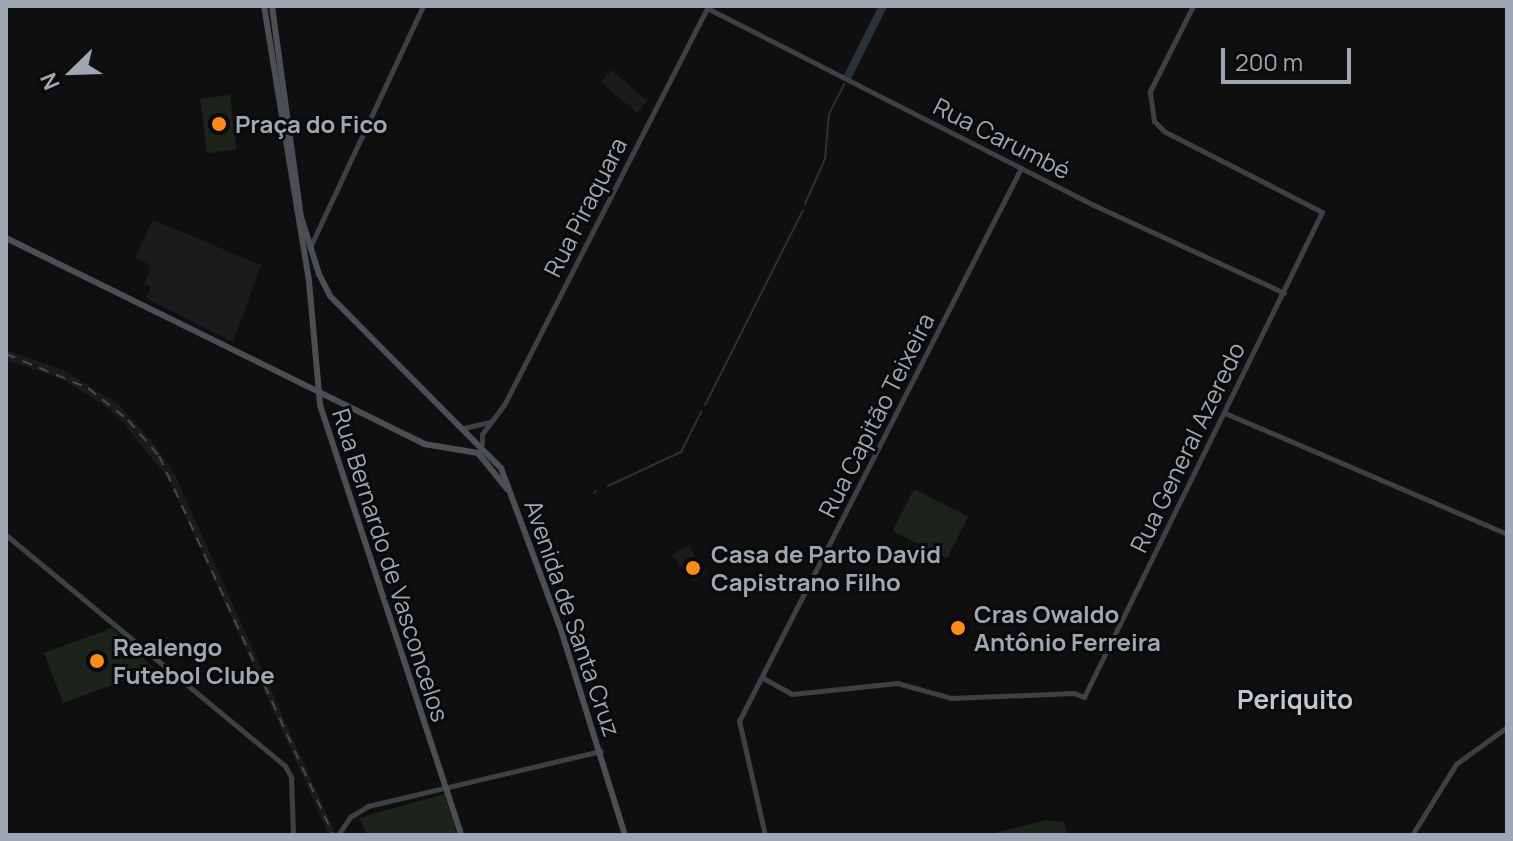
<!DOCTYPE html>
<meta charset="utf-8">
<style>
body{margin:0}
#map{position:relative;width:1513px;height:841px;overflow:hidden;background:#0f0f10;font-family:Manrope,sans-serif}
div>[style]{position:absolute}
[style*='--x']{left:calc(var(--x)*1px);top:calc(var(--y)*1px);width:calc(var(--w)*1px);rotate:calc(var(--a)*1deg)}
.built>*{inset:0;background:#1b1b1d;transform-origin:0 0}
.green>*{inset:0;background:#1b231b;transform-origin:0 0}
.stream>*{height:2px;margin:-1px;padding:0 1px;transform-origin:1px;border-radius:1px;background:#273236}
.river>*{height:8px;margin:-4px;padding:0 4px;transform-origin:4px;border-radius:4px;background:#273236}
.secondary>*{height:5px;margin:-2.5px;padding:0 2.5px;transform-origin:2.5px;border-radius:2.5px;background:#3d4145}
.primary>*{height:6px;margin:-3px;padding:0 3px;transform-origin:3px;border-radius:3px;background:#4b4f54}
.rail>*{height:2px;margin-top:-1px;transform-origin:0;background:repeating-linear-gradient(90deg,#464a4e 0 10px,transparent 0 18px)}
.dots>*{width:22px;height:22px;translate:-50% -50%;box-sizing:border-box;border:4px solid #0a0a0b;border-radius:50%}
span{translate:-50% -50%;white-space:nowrap;text-align:center;line-height:1.15;-webkit-text-stroke:6px #0a0a0b;paint-order:stroke}
.poi-label{font-size:24px;color:#9fa8b2;font-weight:700}
.left{translate:0 -50%;text-align:left}
.street-label{font-size:24px;color:#9fa8b2}
.neighbourhood-label{font-size:26px;color:#c0c6ce;font-weight:700}
.frame{position:absolute;inset:0;border:8px solid #9fa8b2;pointer-events:none}
.north{position:absolute;left:32px;top:32px;width:80px;height:80px;-webkit-text-stroke:6px #0a0a0b;paint-order:stroke;rotate:247deg;font-size:22px;font-weight:700;line-height:32px;text-align:center;color:#9fa8b2}
.north::after{content:'';display:block;margin:auto;width:28px;height:36px;background:#9fa8b2;clip-path:polygon(50% 0,100% 100%,50% 72%,0 100%)}
.scale{position:absolute;left:1221px;top:48px;width:130px;height:36px;box-sizing:border-box;border:4px solid #9fa8b2;border-top:0;padding-left:10px;font-size:24px;line-height:28px;white-space:nowrap;color:#9fa8b2;-webkit-text-stroke:6px #0a0a0b;paint-order:stroke}
</style>
<div id="map">
<div class="built">
<div style="left:611px;top:70px;width:48px;height:16px;rotate:40deg"></div>
<div style="clip-path:polygon(153px 220px,261px 265px,233px 342px,146px 298px,151px 287px,144px 284px,151px 266px,135px 257px)"></div>
<div style="clip-path:polygon(6px 350px,63px 370px,118px 404px,154px 444px,175px 475px,336px 835px,329px 835px,169px 479px,119px 418px,98px 401px,62px 379px,6px 360px)"></div>
<div style="clip-path:polygon(688px 545px,706px 573px,694px 582px,671px 555px)"></div>
</div>
<div class="green">
<div style="left:230px;top:95px;width:55px;height:30px;rotate:83deg"></div>
<div style="left:914px;top:489px;width:61px;height:47px;rotate:27deg"></div>
<div style="clip-path:polygon(112px 628px,155px 669px,63px 703px,44px 653px)"></div>
<div style="clip-path:polygon(444px 794px,458px 835px,367px 835px,359px 818px)"></div>
<div style="clip-path:polygon(1047px 820px,1064px 822px,1067px 835px,986px 835px)"></div>
</div>
<div class="stream">
<div style="--x:805;--y:204;--w:49;--a:-66"></div>
<div style="--x:825;--y:159;--w:45;--a:-84.9"></div>
<div style="--x:829;--y:114;--w:34;--a:-63"></div>
<div style="--x:705;--y:405;--w:218;--a:-63.3"></div>
<div style="--x:608;--y:486;--w:81;--a:-25"></div>
<div style="--x:681;--y:452;--w:45;--a:-63.4"></div>
<div style="--x:594;--y:493;--w:3;--a:-45"></div>
</div>
<div class="river">
<div style="--x:847;--y:78;--w:80;--a:-63.4"></div>
</div>
<div class="secondary">
<div style="--x:707;--y:8;--w:436;--a:27"></div>
<div style="--x:1096;--y:206;--w:207;--a:24.8"></div>
<div style="--x:311;--y:245;--w:264;--a:-64.9"></div>
<div style="--x:1225;--y:413;--w:307;--a:23.2"></div>
<div style="--x:464;--y:428;--w:27;--a:-13"></div>
<div style="--x:482;--y:444;--w:10;--a:-90"></div>
<div style="--x:482;--y:434;--w:36;--a:-53"></div>
<div style="--x:504;--y:405;--w:448;--a:-62.9"></div>
<div style="--x:6;--y:535;--w:362;--a:39.6"></div>
<div style="--x:285;--y:766;--w:13;--a:61"></div>
<div style="--x:291;--y:777;--w:58;--a:88"></div>
<div style="--x:763;--y:678;--w:33;--a:29"></div>
<div style="--x:792;--y:694;--w:106;--a:-6"></div>
<div style="--x:897;--y:683;--w:56;--a:15.5"></div>
<div style="--x:951;--y:698;--w:123;--a:-2.3"></div>
<div style="--x:1074;--y:693;--w:11;--a:22"></div>
<div style="--x:1084;--y:697;--w:540;--a:-63.86"></div>
<div style="--x:1322;--y:212;--w:178;--a:-152.9"></div>
<div style="--x:1164;--y:131;--w:14;--a:-135"></div>
<div style="--x:1154;--y:121;--w:30;--a:-98"></div>
<div style="--x:1150;--y:91;--w:95;--a:-63.2"></div>
<div style="--x:338;--y:835;--w:22;--a:-56"></div>
<div style="--x:350;--y:817;--w:21;--a:-31"></div>
<div style="--x:368;--y:806;--w:239;--a:-13.3"></div>
<div style="--x:765;--y:835;--w:117;--a:-102.8"></div>
<div style="--x:739;--y:721;--w:621;--a:-62.98"></div>
<div style="--x:1412;--y:835;--w:84;--a:-58.2"></div>
<div style="--x:1456;--y:764;--w:63;--a:-36"></div>
</div>
<div class="primary">
<div style="--x:264;--y:6;--w:279;--a:80.7"></div>
<div style="--x:309;--y:281;--w:124;--a:84.9"></div>
<div style="--x:320;--y:405;--w:453;--a:71.8"></div>
<div style="--x:272;--y:6;--w:213;--a:82.2"></div>
<div style="--x:301;--y:217;--w:60;--a:72.5"></div>
<div style="--x:319;--y:274;--w:25;--a:63"></div>
<div style="--x:330;--y:296;--w:243;--a:45.2"></div>
<div style="--x:501;--y:468;--w:176;--a:69.7"></div>
<div style="--x:562;--y:633;--w:212;--a:72.7"></div>
<div style="--x:6;--y:238;--w:466;--a:26.2"></div>
<div style="--x:424;--y:444;--w:55;--a:9.5"></div>
<div style="--x:478;--y:453;--w:46;--a:51.1"></div>
</div>
<div class="rail">
<div style="--x:6;--y:354;--w:89;--a:22.5"></div>
<div style="--x:88;--y:388;--w:51;--a:38.7"></div>
<div style="--x:128;--y:420;--w:48;--a:49.3"></div>
<div style="--x:159;--y:456;--w:417;--a:65.3"></div>
</div>
<div class="dots">
<div style="left:219px;top:124px;background:#fd8b1a"></div>
<div style="left:693px;top:568px;background:#fd8b1a"></div>
<div style="left:958px;top:628px;background:#fd8b1a"></div>
<div style="left:97px;top:661px;background:#fd8b1a"></div>
</div>
<div class="poi-label">
<span class="left" style="left:235px;top:124px">Praça do Fico</span>
<span class="left" style="left:711px;top:568px">Casa de Parto David<br>Capistrano Filho</span>
<span class="left" style="left:974px;top:628px">Cras Owaldo<br>Antônio Ferreira</span>
<span class="left" style="left:113px;top:661px">Realengo<br>Futebol Clube</span>
</div>
<div class="street-label">
<span style="left:1002px;top:138px;rotate:27deg">Rua Carumbé</span>
<span style="left:585px;top:207px;rotate:-63deg">Rua Piraquara</span>
<span style="left:876px;top:415px;rotate:-63deg">Rua Capitão Teixeira</span>
<span style="left:1187px;top:447px;rotate:-64deg">Rua General Azeredo</span>
<span style="left:391px;top:565px;rotate:72deg">Rua Bernardo de Vasconcelos</span>
<span style="left:573px;top:618px;rotate:71deg">Avenida de Santa Cruz</span>
</div>
<div class="neighbourhood-label">
<span style="left:1295px;top:700px">Periquito</span>
</div>
<div class="frame"></div>
<div class="north">N</div>
<div class="scale">200 m</div>
</div>
